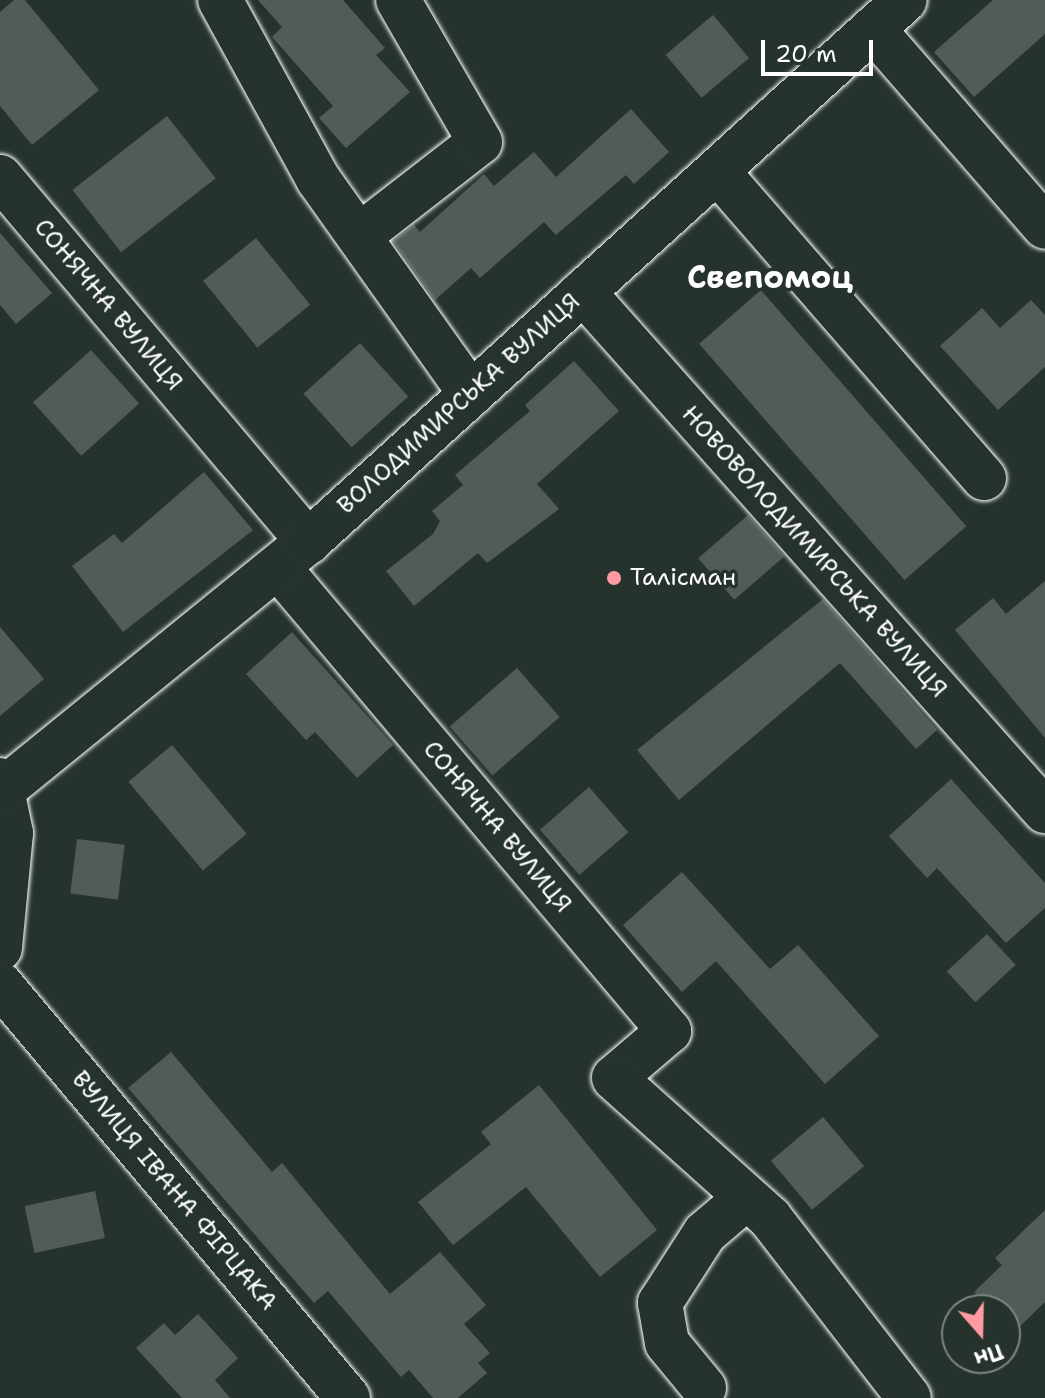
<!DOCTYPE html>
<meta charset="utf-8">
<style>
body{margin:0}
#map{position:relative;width:1045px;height:1398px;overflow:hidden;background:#26332d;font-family:"Shantell Sans",sans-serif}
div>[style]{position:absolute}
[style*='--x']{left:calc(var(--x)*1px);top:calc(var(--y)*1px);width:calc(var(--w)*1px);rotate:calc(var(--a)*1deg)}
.building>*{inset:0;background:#515c57;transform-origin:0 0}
.roads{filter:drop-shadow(0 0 2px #fff) drop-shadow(0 0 2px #fff)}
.minor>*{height:44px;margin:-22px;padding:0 22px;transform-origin:22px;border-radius:22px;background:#26332d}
.dots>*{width:22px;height:22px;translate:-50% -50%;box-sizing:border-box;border:4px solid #26332d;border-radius:50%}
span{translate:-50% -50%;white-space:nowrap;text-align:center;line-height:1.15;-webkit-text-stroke:7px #26332d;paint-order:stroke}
.street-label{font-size:24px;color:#fff}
.poi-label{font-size:24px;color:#fff}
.left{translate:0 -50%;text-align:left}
.district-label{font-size:32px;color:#fff;font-weight:700}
.north{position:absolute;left:941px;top:1294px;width:80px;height:80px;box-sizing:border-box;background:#26332d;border:2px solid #7d8581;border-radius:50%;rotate:160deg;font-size:22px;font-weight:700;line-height:32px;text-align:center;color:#fff}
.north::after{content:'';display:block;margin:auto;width:28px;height:36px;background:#ff9aa2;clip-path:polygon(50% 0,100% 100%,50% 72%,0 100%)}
.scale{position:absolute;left:761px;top:40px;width:112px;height:36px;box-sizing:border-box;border:4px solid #fff;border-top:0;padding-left:10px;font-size:24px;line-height:28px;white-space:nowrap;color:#fff;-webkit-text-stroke:6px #26332d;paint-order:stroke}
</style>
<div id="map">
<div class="building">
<div style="clip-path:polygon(14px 0,25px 0,99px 90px,32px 145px,0 106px,0 12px)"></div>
<div style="clip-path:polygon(258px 0,343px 0,385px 48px,376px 55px,410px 92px,346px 148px,319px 118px,333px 106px,272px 37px,282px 27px)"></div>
<div style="clip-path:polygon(993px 0,1045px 0,1045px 34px,974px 97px,934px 52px)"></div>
<div style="left:713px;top:15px;width:56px;height:62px;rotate:50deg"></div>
<div style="clip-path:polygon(631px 109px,669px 152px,634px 184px,626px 175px,556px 235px,544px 222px,480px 278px,471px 268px,435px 300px,393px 241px,414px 225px,420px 232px,484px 174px,494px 186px,534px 152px,556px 177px)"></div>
<div style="left:167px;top:116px;width:79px;height:120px;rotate:52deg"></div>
<div style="clip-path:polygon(0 233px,52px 293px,16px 324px,0 305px)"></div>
<div style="left:256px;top:238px;width:86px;height:68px;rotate:51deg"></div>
<div style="left:761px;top:290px;width:313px;height:82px;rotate:49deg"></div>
<div style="clip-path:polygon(1031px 300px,1045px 315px,1045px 367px,998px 410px,940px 346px,982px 308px,1000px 328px)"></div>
<div style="left:360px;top:343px;width:72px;height:76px;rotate:48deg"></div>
<div style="left:91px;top:350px;width:72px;height:78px;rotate:48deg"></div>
<div style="clip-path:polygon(574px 361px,619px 411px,537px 484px,559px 509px,487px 563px,478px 553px,414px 606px,386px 571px,433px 534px,440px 521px,432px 511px,463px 485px,455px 475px,530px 411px,525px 405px)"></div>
<div style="clip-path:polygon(204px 472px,253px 530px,123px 632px,72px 566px,114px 534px,122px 543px)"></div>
<div style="left:748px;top:515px;width:55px;height:66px;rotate:49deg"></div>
<div style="clip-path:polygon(1045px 581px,1045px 738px,955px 630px,993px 598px,1006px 614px)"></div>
<div style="clip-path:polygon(823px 599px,937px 730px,916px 749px,840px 663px,679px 800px,637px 750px)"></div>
<div style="clip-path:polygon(0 627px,44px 679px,0 716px)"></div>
<div style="clip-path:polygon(292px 632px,393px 745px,357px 778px,315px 732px,306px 740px,246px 674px)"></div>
<div style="left:517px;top:668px;width:65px;height:89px;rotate:49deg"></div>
<div style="left:172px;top:745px;width:116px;height:57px;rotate:50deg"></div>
<div style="clip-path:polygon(951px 779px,1045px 883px,1045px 908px,1006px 943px,937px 868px,927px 878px,889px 836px)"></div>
<div style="left:589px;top:787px;width:60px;height:65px;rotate:49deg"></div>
<div style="left:77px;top:839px;width:48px;height:55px;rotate:7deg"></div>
<div style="clip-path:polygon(682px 872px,770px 969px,798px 945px,879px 1036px,825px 1084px,716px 961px,682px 992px,623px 925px)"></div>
<div style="left:987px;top:934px;width:42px;height:55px;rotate:47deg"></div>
<div style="clip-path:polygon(171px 1052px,272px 1172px,282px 1163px,390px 1294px,440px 1252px,486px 1305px,464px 1324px,490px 1353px,478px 1363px,487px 1373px,458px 1398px,433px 1398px,409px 1370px,401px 1377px,328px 1291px,314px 1303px,128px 1088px)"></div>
<div style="clip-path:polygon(539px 1085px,657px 1230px,600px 1277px,526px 1187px,453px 1245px,418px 1202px,491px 1144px,481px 1132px)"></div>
<div style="left:823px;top:1117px;width:64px;height:68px;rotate:50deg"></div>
<div style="left:95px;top:1191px;width:48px;height:72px;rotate:78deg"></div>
<div style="clip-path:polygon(1045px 1210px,1045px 1302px,1013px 1333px,1005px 1324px,1005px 1310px,992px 1310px,974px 1292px,1002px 1265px,995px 1258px)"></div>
<div style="clip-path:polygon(198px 1314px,238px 1358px,215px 1380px,230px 1398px,182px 1398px,136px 1348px,164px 1323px,175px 1335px)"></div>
</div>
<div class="roads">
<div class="minor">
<div style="--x:220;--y:0;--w:204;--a:61.3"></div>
<div style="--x:318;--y:179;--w:264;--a:54.6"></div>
<div style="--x:873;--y:29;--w:262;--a:49"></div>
<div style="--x:717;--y:171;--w:407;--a:49"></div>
<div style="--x:0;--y:177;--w:478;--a:49.8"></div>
<div style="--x:359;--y:236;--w:153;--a:-37.8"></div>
<div style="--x:480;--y:142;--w:164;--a:-120"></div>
<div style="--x:583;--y:292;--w:695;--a:48.33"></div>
<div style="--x:278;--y:567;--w:607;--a:49.88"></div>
<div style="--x:669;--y:1031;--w:72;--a:139.5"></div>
<div style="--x:614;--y:1078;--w:210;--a:41.9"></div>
<div style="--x:770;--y:1218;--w:227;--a:52.3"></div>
<div style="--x:0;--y:780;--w:54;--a:78.3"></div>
<div style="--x:11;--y:833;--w:116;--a:95.5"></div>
<div style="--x:0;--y:792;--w:397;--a:-39.1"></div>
<div style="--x:308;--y:542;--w:806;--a:-42.24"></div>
<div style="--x:0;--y:984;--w:541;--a:49.95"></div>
<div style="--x:704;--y:1388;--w:58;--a:-129.4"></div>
<div style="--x:667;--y:1343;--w:41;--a:-99.9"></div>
<div style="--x:660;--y:1303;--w:83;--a:-57.3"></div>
<div style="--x:705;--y:1233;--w:52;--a:-40.4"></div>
</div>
</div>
<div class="dots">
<div style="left:614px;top:578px;background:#ff9aa2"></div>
</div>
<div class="street-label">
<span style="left:108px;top:305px;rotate:50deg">СОНЯЧНА ВУЛИЦЯ</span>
<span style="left:459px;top:404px;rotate:-42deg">ВОЛОДИМИРСЬКА ВУЛИЦЯ</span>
<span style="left:814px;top:552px;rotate:48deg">НОВОВОЛОДИМИРСЬКА ВУЛИЦЯ</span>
<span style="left:497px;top:827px;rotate:50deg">СОНЯЧНА ВУЛИЦЯ</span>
<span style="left:174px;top:1191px;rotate:50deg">ВУЛИЦЯ ІВАНА ФІРЦАКА</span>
</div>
<div class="poi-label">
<span class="left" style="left:630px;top:578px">Талісман</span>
</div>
<div class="district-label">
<span style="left:770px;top:277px">Свепомоц</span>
</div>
<div class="north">Пн</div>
<div class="scale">20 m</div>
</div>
